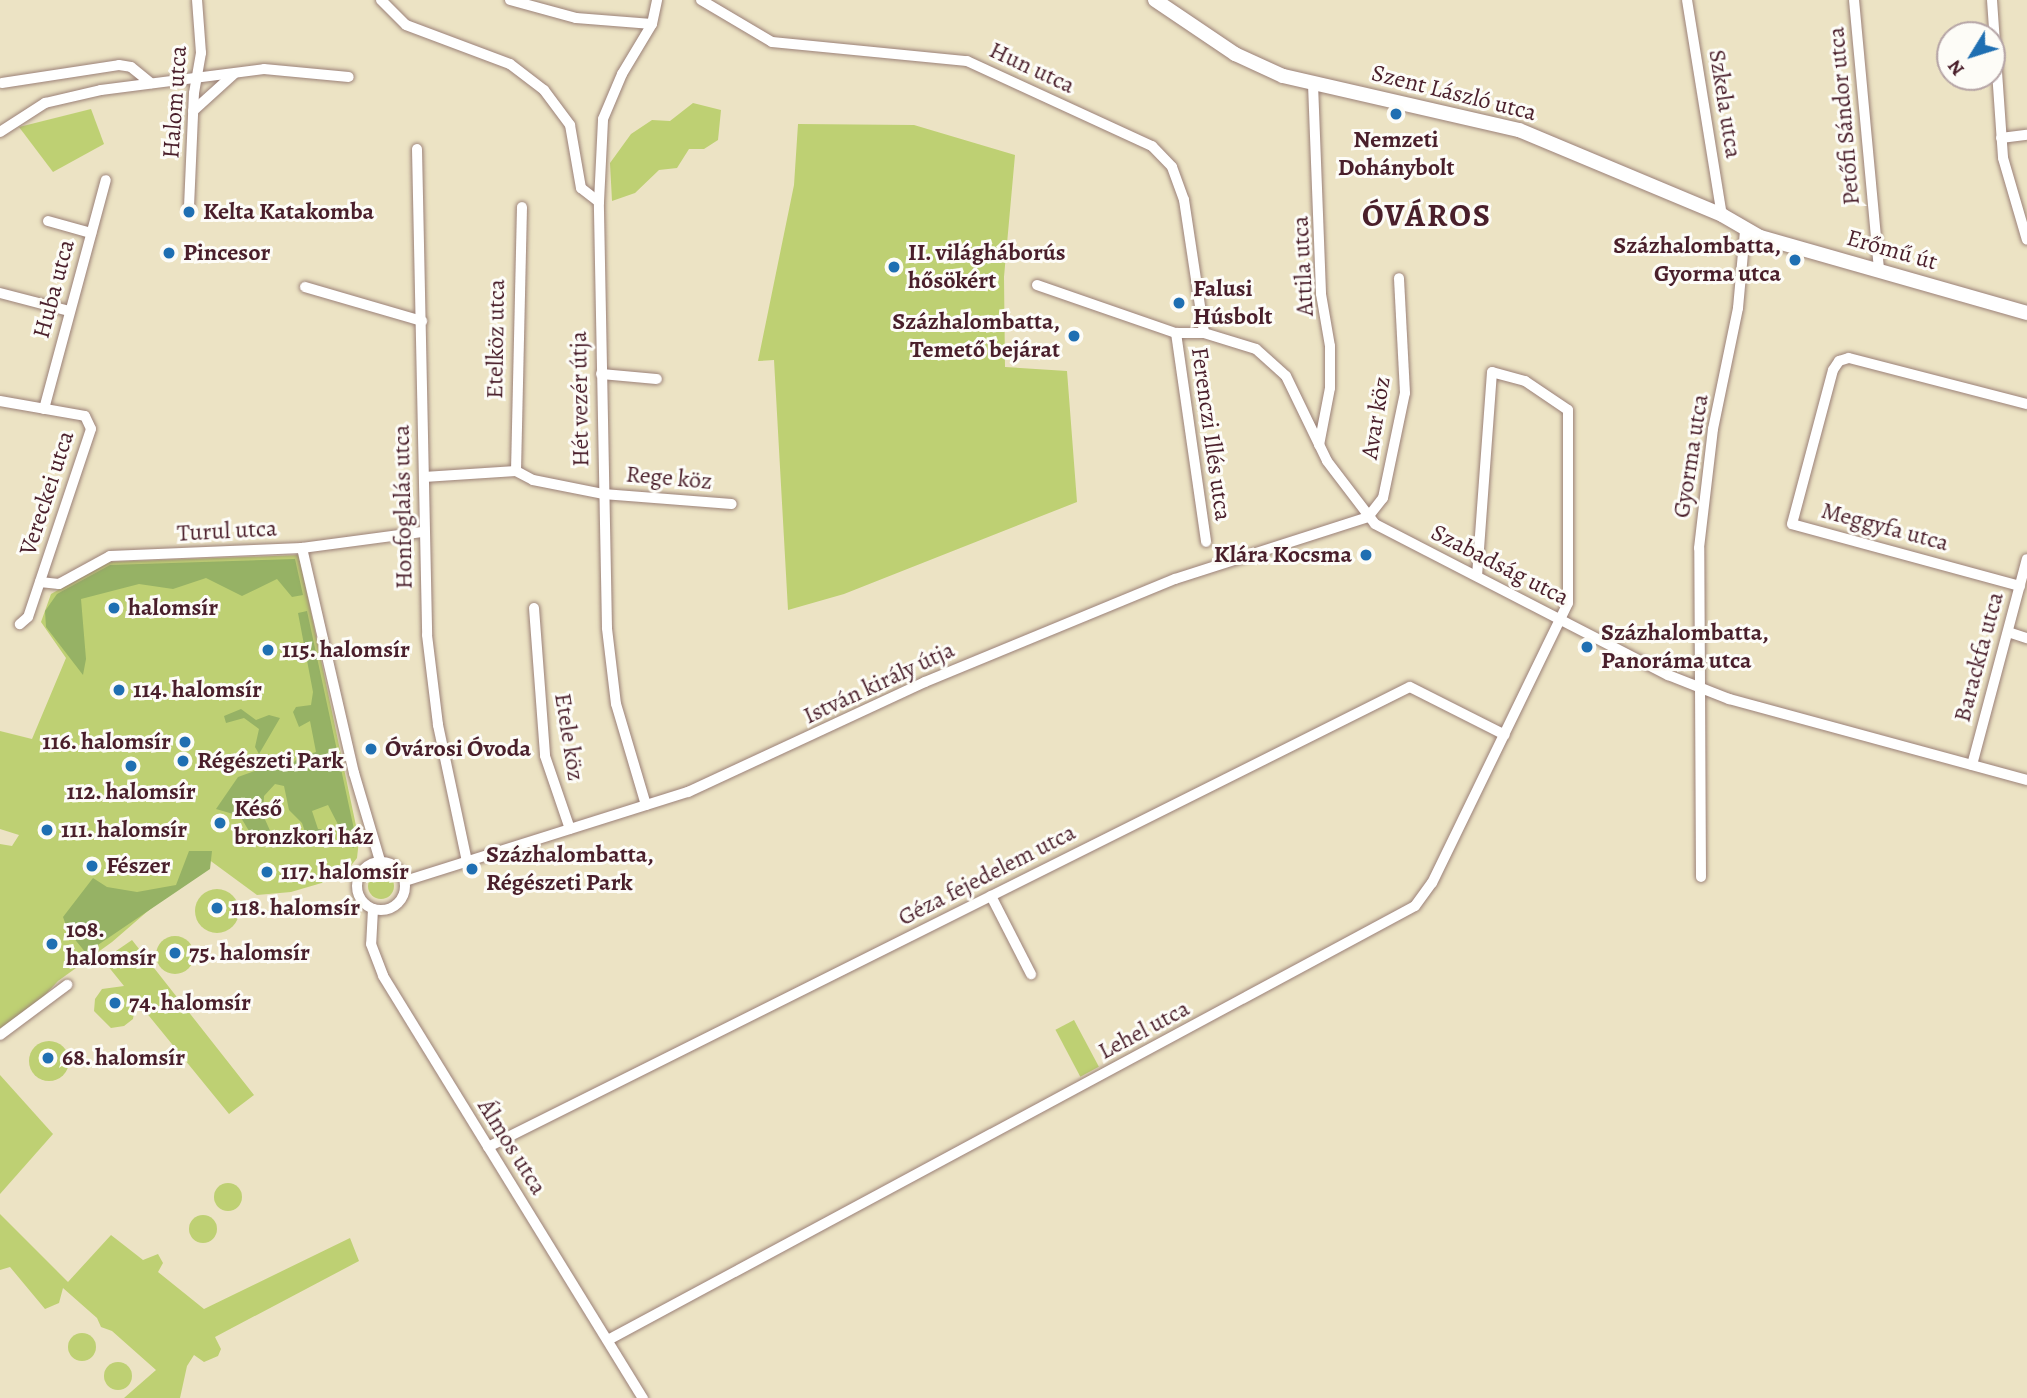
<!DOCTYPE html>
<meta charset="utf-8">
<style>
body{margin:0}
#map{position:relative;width:2027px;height:1398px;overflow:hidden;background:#ece3c4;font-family:Alegreya,serif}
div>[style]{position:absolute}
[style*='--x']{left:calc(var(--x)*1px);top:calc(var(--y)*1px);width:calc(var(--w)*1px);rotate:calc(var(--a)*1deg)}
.green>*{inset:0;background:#bed073;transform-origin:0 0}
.round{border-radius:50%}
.forest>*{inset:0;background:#96b265}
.roads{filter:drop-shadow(0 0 2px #9b8178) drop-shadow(0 0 2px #9b8178)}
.minor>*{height:10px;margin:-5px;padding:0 5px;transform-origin:5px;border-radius:5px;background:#fff}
.minor>.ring{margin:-5px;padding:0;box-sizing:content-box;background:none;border:10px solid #fff;border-radius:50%}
.tertiary>*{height:14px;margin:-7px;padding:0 7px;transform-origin:7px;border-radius:7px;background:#fff}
.dots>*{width:19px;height:19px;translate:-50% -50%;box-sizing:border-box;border:4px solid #fdfcf7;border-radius:50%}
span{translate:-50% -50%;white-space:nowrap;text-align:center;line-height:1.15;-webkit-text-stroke:6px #fdfcf7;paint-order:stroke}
.street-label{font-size:24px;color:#4a1f2b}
.poi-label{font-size:24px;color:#4a1f2b;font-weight:700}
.left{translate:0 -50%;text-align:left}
.right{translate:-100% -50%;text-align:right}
.district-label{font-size:32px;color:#4a1f2b;font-weight:700;letter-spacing:2px}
.north{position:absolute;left:1936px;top:21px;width:70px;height:70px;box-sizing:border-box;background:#fdfcf7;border:2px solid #b5a4a5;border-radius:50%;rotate:232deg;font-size:19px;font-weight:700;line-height:28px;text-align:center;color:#4a1f2b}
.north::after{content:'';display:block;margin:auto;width:24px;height:32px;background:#1f6fb2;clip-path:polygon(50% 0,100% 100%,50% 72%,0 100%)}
</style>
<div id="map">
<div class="green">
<div style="clip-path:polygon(693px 103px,721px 110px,718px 140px,704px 149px,689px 149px,677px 168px,659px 170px,635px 193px,612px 201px,610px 163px,631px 134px,652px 120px,670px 121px)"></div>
<div style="clip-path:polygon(91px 109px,104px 144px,53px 172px,19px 127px)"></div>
<div style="clip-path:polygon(798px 124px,914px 125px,1015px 155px,1004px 277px,1005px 367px,1067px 371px,1077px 502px,844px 594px,788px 610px,774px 360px,758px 361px,794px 185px)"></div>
<div style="clip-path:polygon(299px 555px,359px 840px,357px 858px,342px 877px,291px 892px,257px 895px,208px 859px,112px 942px,58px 981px,32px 1009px,0 1029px,0 844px,12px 846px,19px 835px,0 829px,0 731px,32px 739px,66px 658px,41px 622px,51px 594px,106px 562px)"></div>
<div class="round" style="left:368px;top:873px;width:26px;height:26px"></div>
<div class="round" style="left:195px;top:889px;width:44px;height:44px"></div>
<div class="round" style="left:156px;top:936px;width:38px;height:38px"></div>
<div style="clip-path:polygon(132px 940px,254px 1095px,229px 1114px,136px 1000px,133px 1019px,124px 1026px,111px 1028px,94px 1011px,95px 999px,102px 989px,124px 986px,103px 960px)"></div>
<div style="left:1074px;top:1020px;width:53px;height:21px;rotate:62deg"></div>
<div class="round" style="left:29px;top:1041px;width:40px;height:40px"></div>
<div style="clip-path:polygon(0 1075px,53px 1134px,0 1194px)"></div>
<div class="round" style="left:214px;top:1183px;width:28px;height:28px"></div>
<div style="clip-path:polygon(0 1214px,68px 1282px,111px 1235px,143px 1260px,158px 1254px,163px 1263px,158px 1272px,204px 1309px,350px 1238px,359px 1261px,215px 1337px,221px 1349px,218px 1356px,204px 1362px,194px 1355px,187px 1366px,180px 1398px,124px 1398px,156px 1370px,112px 1331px,101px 1327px,97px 1318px,63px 1288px,59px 1303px,45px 1309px,10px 1267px,0 1270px)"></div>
<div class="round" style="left:189px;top:1215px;width:28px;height:28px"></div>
<div class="round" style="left:68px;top:1333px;width:28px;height:28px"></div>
<div class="round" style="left:104px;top:1362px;width:28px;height:28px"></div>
</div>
<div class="forest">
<div style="clip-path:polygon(295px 559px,303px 595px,292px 597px,277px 579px,242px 596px,206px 578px,173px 589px,139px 584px,81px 599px,86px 659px,83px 675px,46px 627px,45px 611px,57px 594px,110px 565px)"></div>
<div style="clip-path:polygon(307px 611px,355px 834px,354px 848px,349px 846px,328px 805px,312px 811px,318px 829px,334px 831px,307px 838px,302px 823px,289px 810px,284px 786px,275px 784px,264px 796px,263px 815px,272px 835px,249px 831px,240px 816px,216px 809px,238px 777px,260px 769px,288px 768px,298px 758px,316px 752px,310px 721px,299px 727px,293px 712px,296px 707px,311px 705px,313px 692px,298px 613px)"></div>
<div style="clip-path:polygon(241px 709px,256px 720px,269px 715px,280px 718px,259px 754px,255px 747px,259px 729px,244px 718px,226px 723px,224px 716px)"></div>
<div style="clip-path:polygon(189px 851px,212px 851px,210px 869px,86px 953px,68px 931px,63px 917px,93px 878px,107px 887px,137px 892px,176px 885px)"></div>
</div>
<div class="roads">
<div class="minor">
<div style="--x:381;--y:0;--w:35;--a:45"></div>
<div style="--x:406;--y:25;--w:111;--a:20.6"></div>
<div style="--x:510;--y:64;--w:43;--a:37.4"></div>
<div style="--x:544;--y:90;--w:44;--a:53.4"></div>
<div style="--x:570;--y:125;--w:64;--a:80.1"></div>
<div style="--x:581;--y:188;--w:23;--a:38"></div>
<div style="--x:510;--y:0;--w:68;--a:15.3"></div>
<div style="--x:576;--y:18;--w:76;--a:4.5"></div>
<div style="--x:701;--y:0;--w:82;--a:30.6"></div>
<div style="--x:772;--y:42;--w:196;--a:5.6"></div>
<div style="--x:967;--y:61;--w:204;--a:24.7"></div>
<div style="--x:1152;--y:146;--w:29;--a:46"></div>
<div style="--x:1172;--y:167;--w:35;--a:70"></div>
<div style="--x:1184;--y:200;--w:134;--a:81.4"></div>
<div style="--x:1687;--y:0;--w:218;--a:80.8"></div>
<div style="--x:1854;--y:0;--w:270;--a:84.7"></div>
<div style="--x:1992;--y:0;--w:158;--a:86"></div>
<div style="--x:2003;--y:158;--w:85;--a:73.7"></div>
<div style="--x:2;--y:83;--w:118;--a:-8.7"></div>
<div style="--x:119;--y:65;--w:12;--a:9"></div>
<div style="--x:131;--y:67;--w:26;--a:39"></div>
<div style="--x:1313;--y:84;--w:210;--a:87.8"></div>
<div style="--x:1321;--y:294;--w:53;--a:80.2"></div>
<div style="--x:1330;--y:346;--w:42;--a:90"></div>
<div style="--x:1330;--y:388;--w:58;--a:100.9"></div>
<div style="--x:193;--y:111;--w:55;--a:-42.1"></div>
<div style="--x:0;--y:132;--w:54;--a:-32.8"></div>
<div style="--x:45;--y:103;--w:57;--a:-13.1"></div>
<div style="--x:101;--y:90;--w:164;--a:-7.3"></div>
<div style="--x:264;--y:69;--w:85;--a:5.4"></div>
<div style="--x:2001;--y:138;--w:26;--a:-7"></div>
<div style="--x:417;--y:149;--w:486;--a:88.8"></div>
<div style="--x:427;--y:635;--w:91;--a:83"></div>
<div style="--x:438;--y:725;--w:139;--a:78"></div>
<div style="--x:189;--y:207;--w:114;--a:-87.5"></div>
<div style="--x:194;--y:93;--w:41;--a:-80.1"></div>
<div style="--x:201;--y:53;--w:53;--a:-94.3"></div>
<div style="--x:48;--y:221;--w:45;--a:15.6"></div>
<div style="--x:1037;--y:285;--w:147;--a:19.1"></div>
<div style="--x:1176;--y:333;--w:28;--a:0"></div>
<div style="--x:1204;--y:333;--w:54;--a:17.1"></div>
<div style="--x:1256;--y:349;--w:40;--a:42"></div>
<div style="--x:1286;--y:376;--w:94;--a:64.2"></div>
<div style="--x:1327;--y:461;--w:79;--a:52.7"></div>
<div style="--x:1375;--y:524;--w:330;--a:27.3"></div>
<div style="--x:1668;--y:675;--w:66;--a:21.5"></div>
<div style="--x:1729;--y:699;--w:309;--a:15.2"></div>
<div style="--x:305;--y:287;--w:122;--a:16.2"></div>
<div style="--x:0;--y:293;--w:71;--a:14.6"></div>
<div style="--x:1176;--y:333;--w:211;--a:81.8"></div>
<div style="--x:601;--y:374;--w:56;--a:5.1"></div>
<div style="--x:0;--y:401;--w:86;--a:10"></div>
<div style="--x:85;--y:416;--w:14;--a:65"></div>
<div style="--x:91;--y:429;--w:198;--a:108.5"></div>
<div style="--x:28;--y:617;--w:11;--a:139"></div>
<div style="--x:44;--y:409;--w:237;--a:-74.9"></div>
<div style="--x:516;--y:471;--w:264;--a:-88.7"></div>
<div style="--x:424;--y:477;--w:92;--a:-3.7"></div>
<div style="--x:516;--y:471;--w:19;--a:28"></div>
<div style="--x:533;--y:480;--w:71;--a:11.3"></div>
<div style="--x:603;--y:494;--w:129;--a:4.4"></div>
<div style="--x:302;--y:548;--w:231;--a:77"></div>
<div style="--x:354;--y:773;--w:92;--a:73.5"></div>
<div style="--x:40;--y:582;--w:19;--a:6"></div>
<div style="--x:59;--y:584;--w:58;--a:-28.8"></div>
<div style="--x:110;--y:556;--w:192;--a:-2.4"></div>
<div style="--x:302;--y:548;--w:121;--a:-7.6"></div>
<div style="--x:2020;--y:586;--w:236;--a:-164.8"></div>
<div style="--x:1792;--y:524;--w:159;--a:-75.1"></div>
<div style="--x:1833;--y:370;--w:11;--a:-56"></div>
<div style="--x:1839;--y:361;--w:10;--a:-17"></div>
<div style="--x:1849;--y:358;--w:184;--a:14.5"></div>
<div style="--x:534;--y:608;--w:148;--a:85.7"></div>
<div style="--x:545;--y:756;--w:77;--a:71.1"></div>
<div style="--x:2008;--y:632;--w:20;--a:18"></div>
<div style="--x:1972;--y:765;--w:213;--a:-75.1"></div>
<div style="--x:646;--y:805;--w:105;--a:-106.5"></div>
<div style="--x:616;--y:704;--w:77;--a:-96.8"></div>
<div style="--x:607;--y:628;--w:426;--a:-91.1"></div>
<div style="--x:599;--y:202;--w:83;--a:-87.2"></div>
<div style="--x:603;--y:119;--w:49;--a:-67.1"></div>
<div style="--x:622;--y:74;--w:58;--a:-59"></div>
<div style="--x:652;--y:24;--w:25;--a:-78"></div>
<div class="ring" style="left:357px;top:862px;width:38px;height:38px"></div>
<div style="--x:1701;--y:877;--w:329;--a:-90.3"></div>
<div style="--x:1699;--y:548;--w:120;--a:-83.3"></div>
<div style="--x:1713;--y:429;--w:124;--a:-78.3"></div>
<div style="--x:1738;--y:308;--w:77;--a:-84.8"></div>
<div style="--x:405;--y:881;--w:297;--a:-17.5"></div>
<div style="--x:688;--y:792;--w:261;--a:-24.9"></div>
<div style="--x:925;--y:682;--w:270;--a:-22.4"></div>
<div style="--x:1175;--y:579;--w:203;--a:-17.8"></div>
<div style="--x:1368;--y:517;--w:24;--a:-52"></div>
<div style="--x:1383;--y:498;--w:107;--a:-78.2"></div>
<div style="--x:1405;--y:393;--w:115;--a:-93"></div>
<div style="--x:991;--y:896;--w:88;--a:62.9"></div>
<div style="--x:373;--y:909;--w:35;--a:93"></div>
<div style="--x:371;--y:944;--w:34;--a:69"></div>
<div style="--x:383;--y:976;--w:496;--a:58.4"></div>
<div style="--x:0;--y:1035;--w:84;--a:-36.7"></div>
<div style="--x:488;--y:1147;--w:1030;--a:-26.52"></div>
<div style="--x:1410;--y:687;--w:106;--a:26.8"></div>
<div style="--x:608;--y:1340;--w:916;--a:-28.27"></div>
<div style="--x:1415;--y:906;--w:29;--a:-54"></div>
<div style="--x:1432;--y:883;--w:311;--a:-64.1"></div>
<div style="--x:1568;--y:603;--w:193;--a:-90"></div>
<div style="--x:1568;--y:410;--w:52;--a:-146"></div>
<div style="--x:1525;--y:381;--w:34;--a:-165"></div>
<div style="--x:1492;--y:372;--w:204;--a:94.2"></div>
</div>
<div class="tertiary">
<div style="--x:1155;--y:0;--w:97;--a:34"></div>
<div style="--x:1235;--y:54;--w:53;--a:24.6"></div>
<div style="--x:1283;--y:76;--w:242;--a:12.9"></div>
<div style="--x:1519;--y:130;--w:220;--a:22.7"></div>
<div style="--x:1722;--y:215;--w:44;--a:30.1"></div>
<div style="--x:1760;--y:237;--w:278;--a:15.9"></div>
</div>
</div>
<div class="dots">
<div style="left:1396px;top:114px;background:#1f6fb2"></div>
<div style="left:189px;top:212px;background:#1f6fb2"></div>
<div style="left:169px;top:253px;background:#1f6fb2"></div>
<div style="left:1795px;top:260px;background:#1f6fb2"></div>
<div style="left:894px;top:267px;background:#1f6fb2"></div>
<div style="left:1179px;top:303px;background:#1f6fb2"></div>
<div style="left:1074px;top:336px;background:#1f6fb2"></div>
<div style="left:1366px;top:555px;background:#1f6fb2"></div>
<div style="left:114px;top:608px;background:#1f6fb2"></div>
<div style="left:1587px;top:647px;background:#1f6fb2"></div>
<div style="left:268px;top:650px;background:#1f6fb2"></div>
<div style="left:119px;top:690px;background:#1f6fb2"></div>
<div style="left:185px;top:742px;background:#1f6fb2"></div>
<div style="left:371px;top:749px;background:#1f6fb2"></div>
<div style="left:183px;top:761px;background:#1f6fb2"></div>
<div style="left:131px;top:766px;background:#1f6fb2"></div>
<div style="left:220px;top:823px;background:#1f6fb2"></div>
<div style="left:47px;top:830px;background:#1f6fb2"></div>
<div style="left:92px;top:866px;background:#1f6fb2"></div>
<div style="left:472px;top:869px;background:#1f6fb2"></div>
<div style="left:267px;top:872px;background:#1f6fb2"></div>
<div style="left:217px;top:908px;background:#1f6fb2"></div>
<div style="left:52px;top:944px;background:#1f6fb2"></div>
<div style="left:175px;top:953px;background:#1f6fb2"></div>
<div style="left:115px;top:1003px;background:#1f6fb2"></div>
<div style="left:48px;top:1058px;background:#1f6fb2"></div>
</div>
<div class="street-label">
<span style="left:1032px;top:68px;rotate:25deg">Hun utca</span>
<span style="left:1454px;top:93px;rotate:14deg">Szent László utca</span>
<span style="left:175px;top:102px;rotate:-86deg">Halom utca</span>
<span style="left:1725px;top:104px;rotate:81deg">Szkela utca</span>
<span style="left:1844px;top:116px;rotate:-95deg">Petőfi Sándor utca</span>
<span style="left:1892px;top:250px;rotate:16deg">Erőmű út</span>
<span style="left:1303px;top:266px;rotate:-93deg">Attila utca</span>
<span style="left:54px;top:289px;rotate:-75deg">Huba utca</span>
<span style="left:496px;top:339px;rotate:-89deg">Etelköz utca</span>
<span style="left:580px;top:399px;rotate:-91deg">Hét vezér útja</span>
<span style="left:1376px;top:418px;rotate:-81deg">Avar köz</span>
<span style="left:1211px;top:434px;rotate:82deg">Ferenczi Illés utca</span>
<span style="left:1691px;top:456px;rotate:-81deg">Gyorma utca</span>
<span style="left:669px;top:478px;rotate:5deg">Rege köz</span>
<span style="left:47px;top:493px;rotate:-72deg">Vereckei utca</span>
<span style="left:403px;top:507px;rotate:-91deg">Honfoglalás utca</span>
<span style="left:1885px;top:527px;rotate:15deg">Meggyfa utca</span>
<span style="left:227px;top:531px;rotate:-3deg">Turul utca</span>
<span style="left:1500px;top:565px;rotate:27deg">Szabadság utca</span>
<span style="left:1979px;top:657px;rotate:-75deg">Barackfa utca</span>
<span style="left:879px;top:683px;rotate:-25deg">István király útja</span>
<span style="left:569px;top:737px;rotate:81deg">Etele köz</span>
<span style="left:987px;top:875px;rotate:-27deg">Géza fejedelem utca</span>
<span style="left:1144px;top:1030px;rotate:-28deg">Lehel utca</span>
<span style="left:512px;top:1147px;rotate:58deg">Álmos utca</span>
</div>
<div class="poi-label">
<span style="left:1396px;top:154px">Nemzeti<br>Dohánybolt</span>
<span class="left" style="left:203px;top:212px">Kelta Katakomba</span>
<span class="right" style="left:1781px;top:260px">Százhalombatta,<br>Gyorma utca</span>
<span class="left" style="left:183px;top:253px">Pincesor</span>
<span class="left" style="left:908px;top:267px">II. világháborús<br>hősökért</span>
<span class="left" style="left:1193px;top:303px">Falusi<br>Húsbolt</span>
<span class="right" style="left:1060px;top:336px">Százhalombatta,<br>Temető bejárat</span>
<span class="right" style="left:1352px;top:555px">Klára Kocsma</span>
<span class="left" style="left:128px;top:608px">halomsír</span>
<span class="left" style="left:1601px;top:647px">Százhalombatta,<br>Panoráma utca</span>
<span class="left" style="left:282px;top:650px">115. halomsír</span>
<span class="left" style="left:133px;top:690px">114. halomsír</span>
<span class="right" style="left:171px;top:742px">116. halomsír</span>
<span class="left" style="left:385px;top:749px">Óvárosi Óvoda</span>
<span class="left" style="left:197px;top:761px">Régészeti Park</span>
<span style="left:131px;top:792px">112. halomsír</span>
<span class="left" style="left:234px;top:823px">Késő<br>bronzkori ház</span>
<span class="left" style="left:61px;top:830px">111. halomsír</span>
<span class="left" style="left:486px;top:869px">Százhalombatta,<br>Régészeti Park</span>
<span class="left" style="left:106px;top:866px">Fészer</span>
<span class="left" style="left:281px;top:872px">117. halomsír</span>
<span class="left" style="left:231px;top:908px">118. halomsír</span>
<span class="left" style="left:66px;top:944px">108.<br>halomsír</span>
<span class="left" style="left:189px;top:953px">75. halomsír</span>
<span class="left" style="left:129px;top:1003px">74. halomsír</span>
<span class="left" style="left:62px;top:1058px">68. halomsír</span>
</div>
<div class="district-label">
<span style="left:1427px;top:215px">ÓVÁROS</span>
</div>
<div class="north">N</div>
</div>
